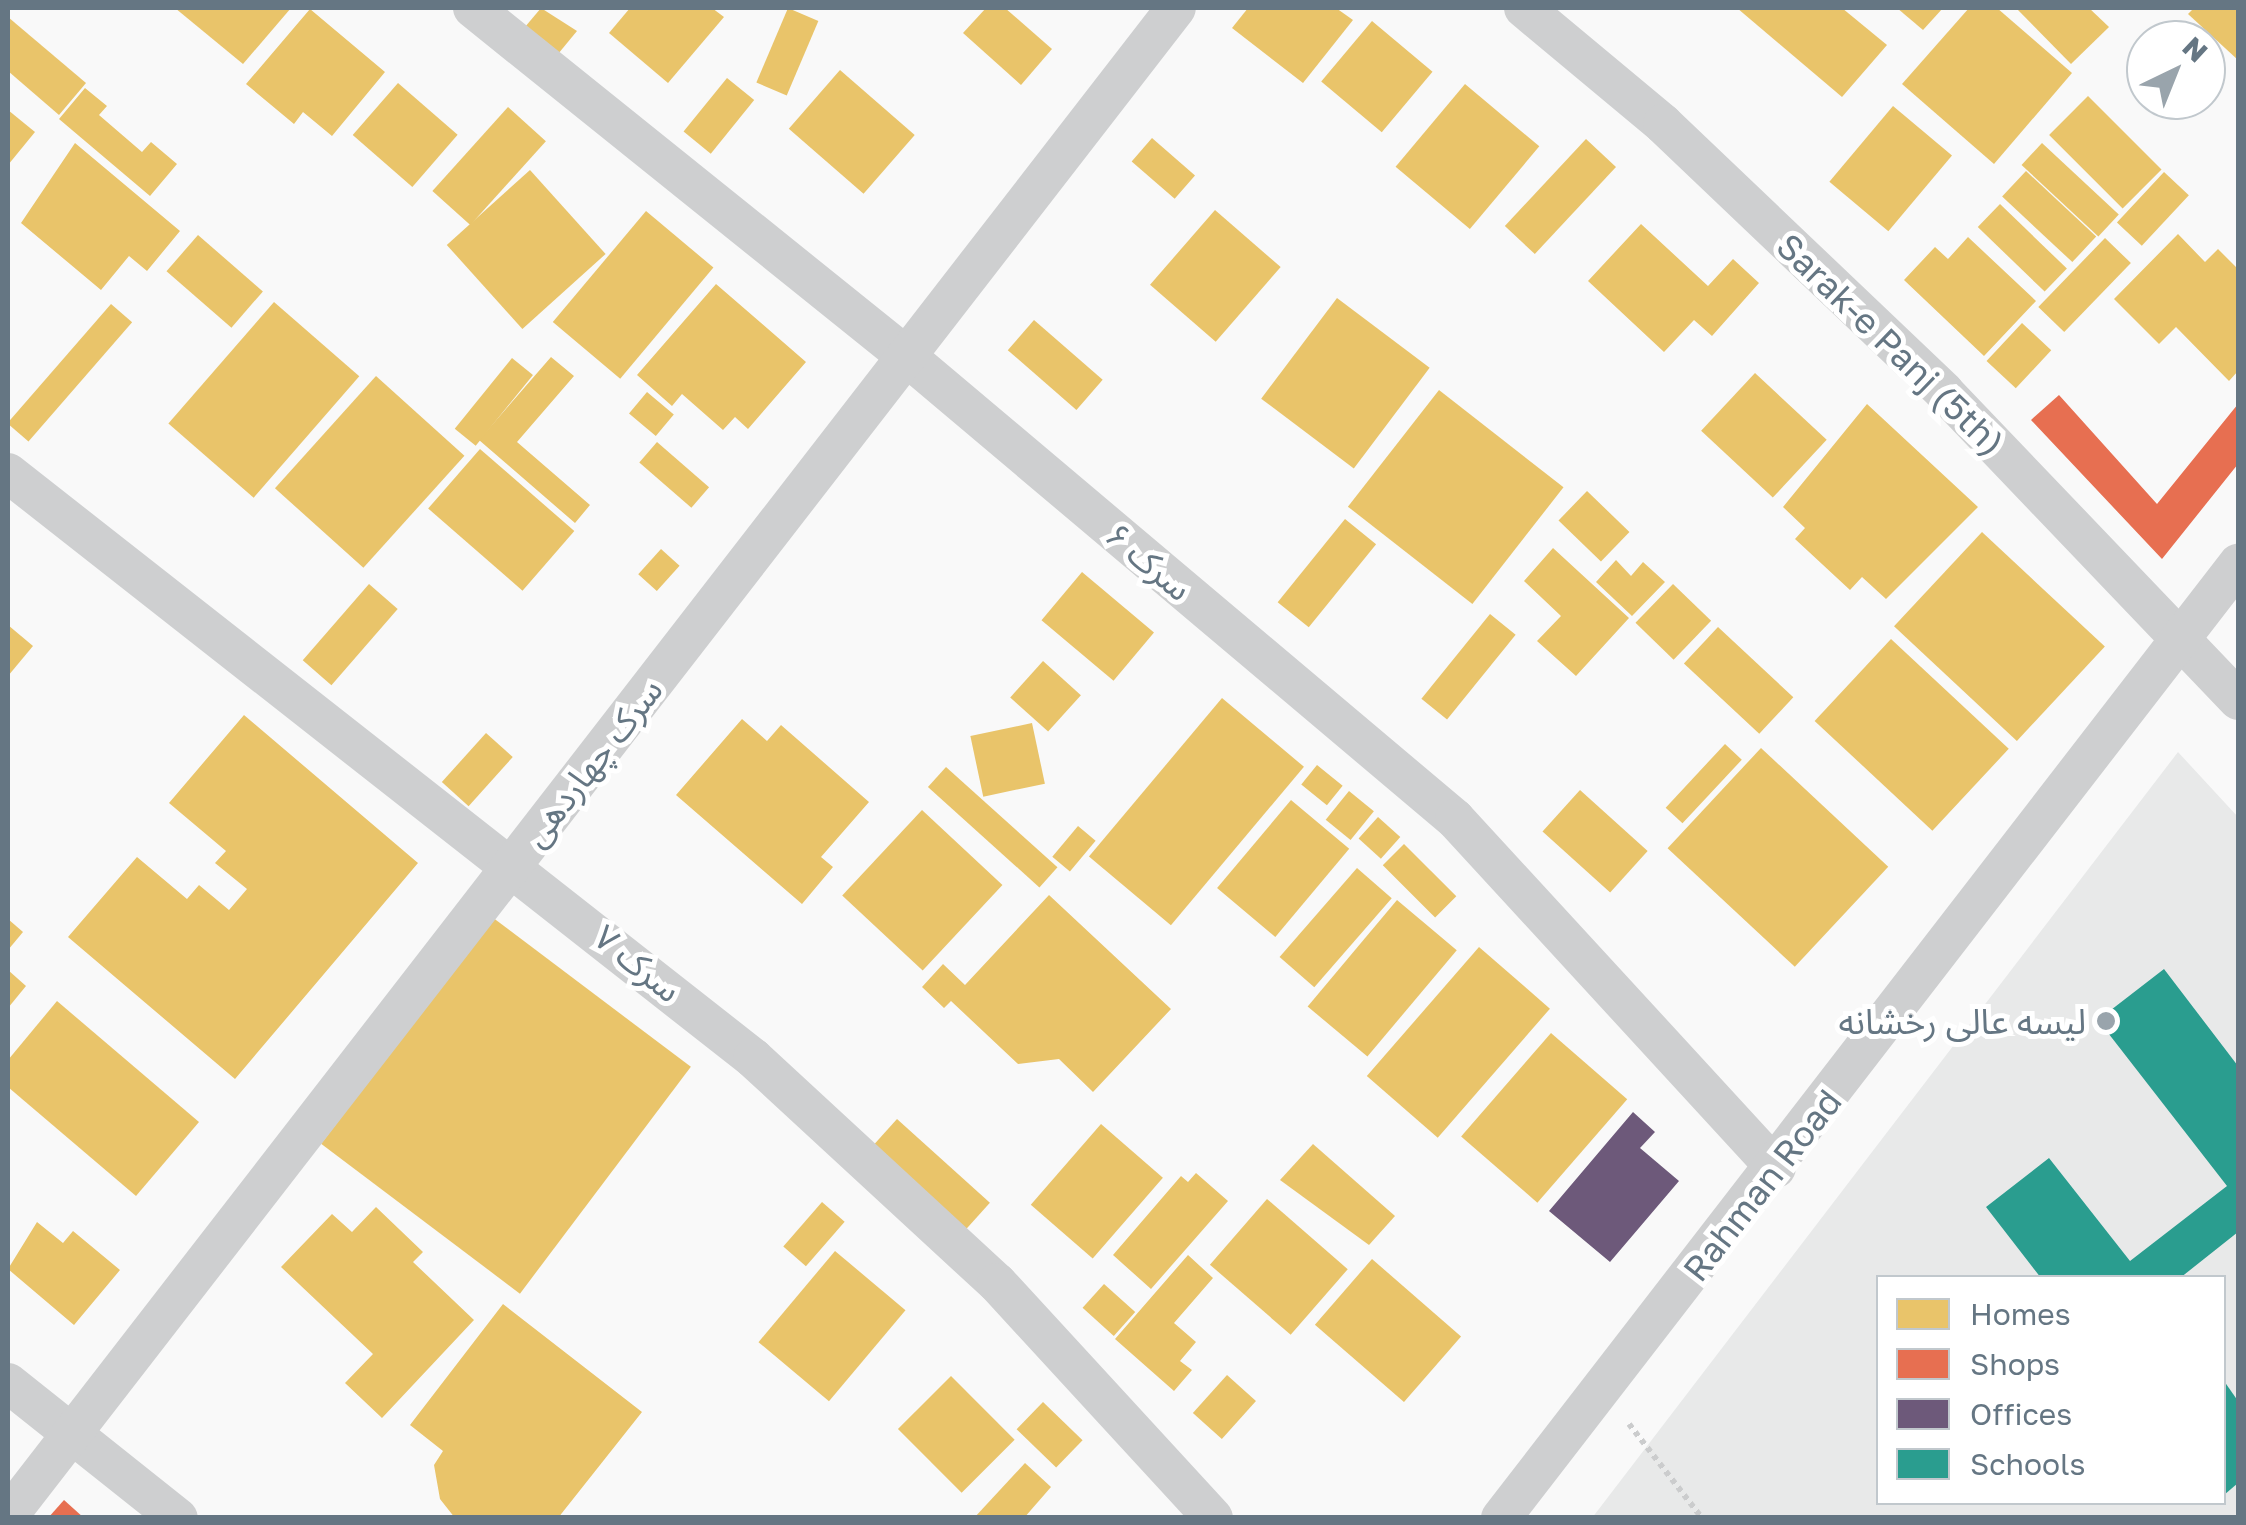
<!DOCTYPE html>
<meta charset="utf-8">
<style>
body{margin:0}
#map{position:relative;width:2246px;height:1525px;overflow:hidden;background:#f9f9f9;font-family:"Golos Text","Noto Sans Arabic",sans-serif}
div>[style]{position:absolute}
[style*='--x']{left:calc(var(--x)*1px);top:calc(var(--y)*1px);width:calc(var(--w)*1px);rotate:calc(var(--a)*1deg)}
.built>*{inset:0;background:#e8e9e9}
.homes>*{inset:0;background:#e9c46a;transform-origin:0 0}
.shops>*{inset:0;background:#e76f51}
.offices>*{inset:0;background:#6d597a}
.schools>*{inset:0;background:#2a9d8f}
.path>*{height:6px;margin-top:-3px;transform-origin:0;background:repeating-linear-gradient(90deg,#cbcccd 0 5px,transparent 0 10px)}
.street>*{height:40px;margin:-20px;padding:0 20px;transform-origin:20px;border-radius:20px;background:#cecfd0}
.dots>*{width:28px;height:28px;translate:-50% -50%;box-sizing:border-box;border:5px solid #fff;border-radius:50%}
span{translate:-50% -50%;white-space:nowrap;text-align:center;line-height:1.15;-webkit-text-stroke:10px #fff;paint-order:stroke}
.street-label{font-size:35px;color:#657683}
.poi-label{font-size:35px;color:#657683}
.right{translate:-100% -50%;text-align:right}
.frame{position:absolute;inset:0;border:10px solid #657683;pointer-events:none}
.legend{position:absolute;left:1876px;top:1275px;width:350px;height:230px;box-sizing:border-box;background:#fff;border:2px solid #c1c8cd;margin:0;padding:12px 18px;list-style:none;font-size:30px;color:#657683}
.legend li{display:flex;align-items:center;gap:20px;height:50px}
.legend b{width:50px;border:2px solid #c1c8cd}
.north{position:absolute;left:2126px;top:20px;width:100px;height:100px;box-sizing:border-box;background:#fff;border:2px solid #c1c8cd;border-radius:50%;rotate:43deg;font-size:28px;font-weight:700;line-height:40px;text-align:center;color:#657683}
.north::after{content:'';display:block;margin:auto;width:35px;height:45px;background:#99a4ac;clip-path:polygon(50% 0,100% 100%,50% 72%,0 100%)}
</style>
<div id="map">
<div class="built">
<div style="clip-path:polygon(evenodd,2178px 752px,2238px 817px,2238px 1517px,1592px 1518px,2178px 752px,1878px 1278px,2224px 1278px,2224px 1502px,1878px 1502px,1878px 1278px)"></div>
</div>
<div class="homes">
<div style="clip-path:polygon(175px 8px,291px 8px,243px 64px)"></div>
<div style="clip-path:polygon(541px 8px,577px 31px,558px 54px,525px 27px)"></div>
<div style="clip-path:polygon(630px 8px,712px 8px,724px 17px,668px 83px,609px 33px)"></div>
<div style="left:788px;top:8px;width:33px;height:81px;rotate:23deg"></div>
<div style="clip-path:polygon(986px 8px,1005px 8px,1052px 49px,1021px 85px,963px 33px)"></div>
<div style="clip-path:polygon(1248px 8px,1336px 8px,1353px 20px,1303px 83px,1232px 28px)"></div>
<div style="clip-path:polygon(1737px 8px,1842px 8px,1887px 45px,1842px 97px)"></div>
<div style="clip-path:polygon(1897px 8px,1943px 8px,1923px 30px)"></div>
<div style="clip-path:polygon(1969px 8px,1997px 8px,2072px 73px,1994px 164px,1902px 84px)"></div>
<div style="clip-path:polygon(2016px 8px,2089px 8px,2109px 27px,2071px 64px)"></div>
<div style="clip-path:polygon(2194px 8px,2238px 8px,2238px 60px,2188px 14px)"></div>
<div style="clip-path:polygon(310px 9px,385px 72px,332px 136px,303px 112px,294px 124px,246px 84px)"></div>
<div style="clip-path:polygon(8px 17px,86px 83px,59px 115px,8px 71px)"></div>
<div style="left:1372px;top:21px;width:79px;height:79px;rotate:40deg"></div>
<div style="left:840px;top:70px;width:99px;height:78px;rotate:41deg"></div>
<div style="left:727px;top:78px;width:35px;height:69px;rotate:39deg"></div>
<div style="left:398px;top:83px;width:79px;height:69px;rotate:41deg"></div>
<div style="left:1465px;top:84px;width:97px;height:108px;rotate:40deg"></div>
<div style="clip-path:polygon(85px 88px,107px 106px,99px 115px,142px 152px,151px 142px,177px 164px,150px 196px,59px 119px)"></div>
<div style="left:2088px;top:96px;width:104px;height:55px;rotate:45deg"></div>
<div style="left:1893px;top:106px;width:77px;height:99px;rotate:40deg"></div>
<div style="left:508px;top:107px;width:51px;height:113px;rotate:42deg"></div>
<div style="clip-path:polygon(8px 110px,35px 132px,8px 165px)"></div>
<div style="left:1152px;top:138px;width:57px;height:31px;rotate:41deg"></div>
<div style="left:1586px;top:139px;width:41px;height:119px;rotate:43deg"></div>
<div style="clip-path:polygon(75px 143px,180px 231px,147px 271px,129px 256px,101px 290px,21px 223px)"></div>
<div style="left:2042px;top:143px;width:105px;height:30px;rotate:43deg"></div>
<div style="left:530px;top:170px;width:113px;height:112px;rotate:48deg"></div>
<div style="left:2026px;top:171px;width:96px;height:35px;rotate:43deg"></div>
<div style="left:2164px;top:172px;width:34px;height:69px;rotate:43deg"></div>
<div style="left:2000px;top:204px;width:93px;height:32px;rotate:44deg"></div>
<div style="left:1215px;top:210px;width:87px;height:99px;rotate:41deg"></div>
<div style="left:646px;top:211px;width:88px;height:145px;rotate:40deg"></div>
<div style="clip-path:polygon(1641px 224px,1708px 286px,1733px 259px,1759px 283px,1712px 336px,1694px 320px,1664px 352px,1588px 281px)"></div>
<div style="clip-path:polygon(2178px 234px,2205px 262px,2218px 249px,2238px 269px,2238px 371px,2229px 381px,2176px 327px,2159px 344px,2114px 299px)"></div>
<div style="left:198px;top:235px;width:86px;height:48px;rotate:41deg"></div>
<div style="clip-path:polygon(1968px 237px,2036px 301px,1984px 356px,1904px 280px,1935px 247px,1948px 259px)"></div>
<div style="left:2105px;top:238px;width:36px;height:96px;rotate:44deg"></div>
<div style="clip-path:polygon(716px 284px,806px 362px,748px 429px,735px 417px,723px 430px,682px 394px,672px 406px,637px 375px)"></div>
<div style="left:1337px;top:298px;width:116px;height:126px;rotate:37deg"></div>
<div style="left:274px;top:302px;width:113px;height:161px;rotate:41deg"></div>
<div style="left:111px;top:304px;width:28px;height:158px;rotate:41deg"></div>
<div style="left:1034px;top:320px;width:91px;height:40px;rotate:41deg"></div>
<div style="left:2022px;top:323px;width:40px;height:52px;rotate:43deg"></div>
<div style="clip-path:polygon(551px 357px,574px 376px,517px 442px,590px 505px,575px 523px,479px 440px)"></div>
<div style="left:512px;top:358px;width:27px;height:91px;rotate:39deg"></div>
<div style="left:1755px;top:373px;width:98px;height:79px;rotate:43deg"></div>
<div style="left:376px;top:376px;width:119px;height:151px;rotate:42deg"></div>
<div style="left:1439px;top:390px;width:158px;height:148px;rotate:38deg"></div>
<div style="left:647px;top:392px;width:35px;height:28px;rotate:40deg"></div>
<div style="clip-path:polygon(1867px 404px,1978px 507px,1886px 599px,1862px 577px,1850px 590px,1795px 539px,1805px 528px,1783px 507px)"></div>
<div style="left:657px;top:442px;width:69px;height:27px;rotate:41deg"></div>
<div style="left:480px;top:449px;width:125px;height:79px;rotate:41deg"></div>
<div style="left:1587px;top:491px;width:59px;height:41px;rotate:44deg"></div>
<div style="left:1345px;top:519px;width:40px;height:107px;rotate:39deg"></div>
<div style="left:1982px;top:532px;width:168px;height:129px;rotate:43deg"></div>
<div style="clip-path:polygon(1553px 548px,1629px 618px,1576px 676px,1537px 641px,1561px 616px,1524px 581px)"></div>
<div style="left:661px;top:549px;width:25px;height:34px;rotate:42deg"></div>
<div style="clip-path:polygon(1616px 560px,1631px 576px,1643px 562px,1665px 582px,1632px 616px,1596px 582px)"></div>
<div style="left:1082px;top:572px;width:94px;height:63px;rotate:40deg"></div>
<div style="left:369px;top:584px;width:38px;height:101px;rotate:41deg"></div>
<div style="left:1673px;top:584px;width:53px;height:54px;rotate:44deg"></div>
<div style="left:1490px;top:614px;width:33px;height:109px;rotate:39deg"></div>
<div style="clip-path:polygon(8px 625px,33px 646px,8px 676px)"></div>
<div style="left:1718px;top:627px;width:103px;height:50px;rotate:43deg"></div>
<div style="left:1891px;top:639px;width:161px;height:112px;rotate:43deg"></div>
<div style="left:1043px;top:661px;width:51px;height:49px;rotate:42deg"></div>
<div style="left:1222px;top:698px;width:107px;height:207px;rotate:40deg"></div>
<div style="clip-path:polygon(244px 715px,418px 863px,235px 1079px,68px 937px,137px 857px,187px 899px,199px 885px,229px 910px,247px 889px,215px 863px,226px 851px,169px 803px)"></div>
<div style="clip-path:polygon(742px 719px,767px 741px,781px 725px,869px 802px,821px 857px,833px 867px,802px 904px,676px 795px)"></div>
<div style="left:1032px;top:723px;width:62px;height:63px;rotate:78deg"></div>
<div style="left:486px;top:733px;width:36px;height:66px;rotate:42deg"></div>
<div style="left:1725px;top:744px;width:23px;height:87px;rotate:43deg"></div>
<div style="left:1761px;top:748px;width:174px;height:137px;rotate:43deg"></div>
<div style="left:1317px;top:765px;width:33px;height:25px;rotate:39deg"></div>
<div style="left:946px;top:767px;width:150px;height:27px;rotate:42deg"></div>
<div style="left:1580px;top:790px;width:91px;height:56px;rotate:42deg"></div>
<div style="left:1349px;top:791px;width:32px;height:37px;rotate:39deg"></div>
<div style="left:1291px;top:800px;width:76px;height:115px;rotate:40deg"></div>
<div style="left:922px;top:810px;width:110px;height:117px;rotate:43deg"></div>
<div style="left:1378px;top:817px;width:30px;height:29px;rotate:42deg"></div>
<div style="left:1078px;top:826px;width:23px;height:40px;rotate:40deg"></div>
<div style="left:1404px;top:844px;width:74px;height:30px;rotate:45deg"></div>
<div style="left:1357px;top:868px;width:46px;height:118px;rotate:41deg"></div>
<div style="clip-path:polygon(1049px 895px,1171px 1009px,1093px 1092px,1059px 1059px,1018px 1064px,951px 1001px,944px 1008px,922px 987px,943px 964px,965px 985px)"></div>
<div style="left:1397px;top:900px;width:78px;height:139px;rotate:40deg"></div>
<div style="left:492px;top:917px;width:249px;height:284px;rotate:37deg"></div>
<div style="clip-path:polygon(8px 919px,23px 932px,8px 950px)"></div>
<div style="left:1479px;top:947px;width:94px;height:171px;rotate:41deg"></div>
<div style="clip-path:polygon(8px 970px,26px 986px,8px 1008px)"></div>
<div style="clip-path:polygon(57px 1001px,199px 1122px,136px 1196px,8px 1087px,8px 1060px)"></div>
<div style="left:1551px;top:1033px;width:101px;height:137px;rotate:41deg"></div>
<div style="left:897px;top:1119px;width:125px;height:37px;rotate:42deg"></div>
<div style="left:1101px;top:1124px;width:82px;height:107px;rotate:41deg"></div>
<div style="clip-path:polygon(1313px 1144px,1395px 1216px,1369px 1245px,1280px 1180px)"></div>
<div style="clip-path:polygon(1196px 1173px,1228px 1201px,1151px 1289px,1113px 1255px,1181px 1176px,1188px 1182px)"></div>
<div style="left:1267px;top:1199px;width:107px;height:87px;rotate:41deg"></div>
<div style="left:822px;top:1202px;width:30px;height:59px;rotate:41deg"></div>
<div style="clip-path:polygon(376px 1207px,423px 1252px,413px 1262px,474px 1320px,382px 1418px,345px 1383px,373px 1354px,281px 1267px,332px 1214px,352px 1232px)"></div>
<div style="clip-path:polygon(37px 1222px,63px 1243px,73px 1231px,120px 1270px,74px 1325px,8px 1269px)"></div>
<div style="left:835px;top:1251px;width:92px;height:119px;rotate:40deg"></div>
<div style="clip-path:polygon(1188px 1255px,1213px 1278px,1174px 1323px,1196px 1342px,1180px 1361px,1192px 1370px,1174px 1391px,1115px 1339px)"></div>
<div style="left:1372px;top:1259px;width:118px;height:87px;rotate:41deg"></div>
<div style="left:1104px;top:1284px;width:42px;height:32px;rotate:42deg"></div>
<div style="clip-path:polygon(503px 1304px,642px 1412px,558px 1518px,455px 1518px,440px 1499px,434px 1465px,443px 1451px,410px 1425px)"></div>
<div style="left:1227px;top:1375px;width:39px;height:51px;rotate:42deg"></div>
<div style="left:951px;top:1376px;width:90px;height:75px;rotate:45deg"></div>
<div style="left:1043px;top:1402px;width:55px;height:38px;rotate:44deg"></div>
<div style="clip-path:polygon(1025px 1463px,1051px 1487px,1024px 1518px,974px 1518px)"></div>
</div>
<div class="shops">
<div style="clip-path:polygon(2059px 395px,2157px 504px,2238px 404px,2238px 464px,2162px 559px,2031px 420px)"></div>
<div style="clip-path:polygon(64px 1500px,84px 1518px,48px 1518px)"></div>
</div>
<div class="offices">
<div style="clip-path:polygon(1633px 1112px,1655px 1132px,1640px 1148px,1679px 1181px,1610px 1262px,1549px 1211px)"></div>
</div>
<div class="schools">
<div style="clip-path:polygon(2164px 969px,2238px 1066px,2238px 1232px,2180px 1278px,2041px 1278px,1986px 1207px,2049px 1158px,2130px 1261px,2227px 1186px,2098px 1020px)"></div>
<div style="clip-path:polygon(2224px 1381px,2238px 1401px,2238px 1483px,2224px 1495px)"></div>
</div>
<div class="path">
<div style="--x:1629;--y:1424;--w:119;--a:52.2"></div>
</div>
<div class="street">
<div style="--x:473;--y:8;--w:556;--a:38.79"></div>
<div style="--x:906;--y:356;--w:718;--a:40.14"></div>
<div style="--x:1455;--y:819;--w:474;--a:47.4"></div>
<div style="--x:1524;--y:8;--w:181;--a:39.8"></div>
<div style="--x:1663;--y:124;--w:388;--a:43.6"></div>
<div style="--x:1944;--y:392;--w:426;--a:46.3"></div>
<div style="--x:8;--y:473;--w:947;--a:38.14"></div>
<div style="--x:753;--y:1058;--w:332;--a:42.7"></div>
<div style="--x:997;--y:1283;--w:319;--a:47.4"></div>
<div style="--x:8;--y:1383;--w:217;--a:38.5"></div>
<div style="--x:8;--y:1516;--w:1907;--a:-52.24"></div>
<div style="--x:1501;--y:1518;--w:1206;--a:-52.31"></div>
</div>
<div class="dots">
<div style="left:2106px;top:1021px;background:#99a4ac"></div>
</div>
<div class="street-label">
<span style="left:1891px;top:344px;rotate:44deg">Sarak-e Panj (5th)</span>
<span style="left:1149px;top:561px;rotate:40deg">سرک ۶</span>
<span style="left:592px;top:762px;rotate:-52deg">سرک چهاردهی</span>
<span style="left:638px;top:963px;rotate:39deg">سرک ۷</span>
<span style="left:1762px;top:1185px;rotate:-52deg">Rahman Road</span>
</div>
<div class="poi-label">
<span class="right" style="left:2086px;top:1021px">لیسه عالی رخشانه</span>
</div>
<div class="frame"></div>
<ul class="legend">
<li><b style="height:28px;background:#e9c46a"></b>Homes</li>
<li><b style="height:28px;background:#e76f51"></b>Shops</li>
<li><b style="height:28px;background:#6d597a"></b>Offices</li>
<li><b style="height:28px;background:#2a9d8f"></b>Schools</li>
</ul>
<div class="north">N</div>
</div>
